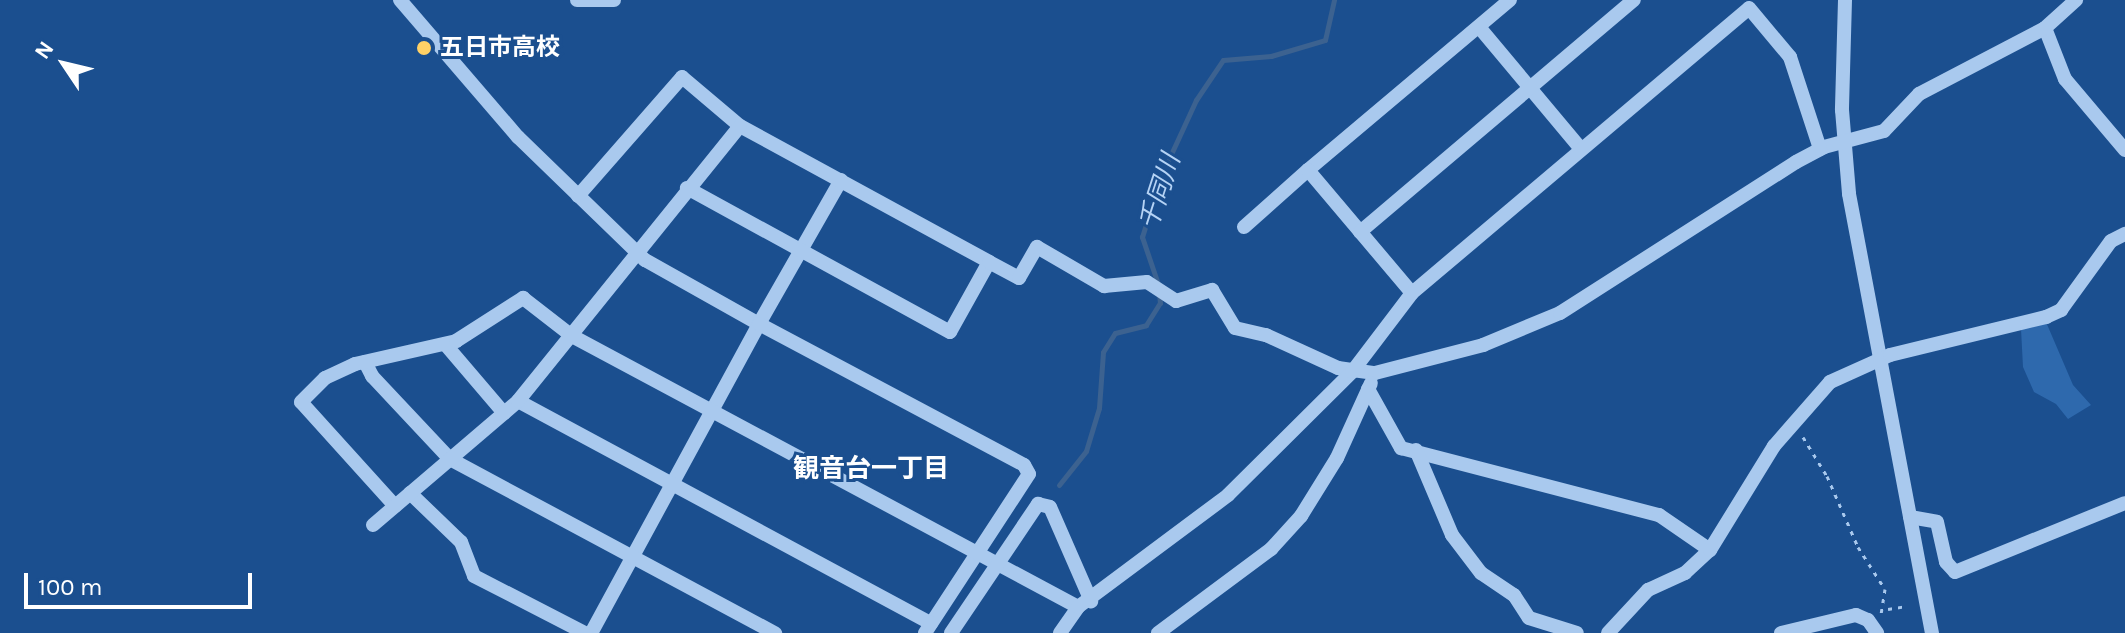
<!DOCTYPE html>
<meta charset="utf-8">
<style>
body{margin:0}
#map{position:relative;width:2125px;height:633px;overflow:hidden;background:#1b4f8f;font-family:Karla,"Noto Sans JP",sans-serif}
div>[style]{position:absolute}
[style*='--x']{left:calc(var(--x)*1px);top:calc(var(--y)*1px);width:calc(var(--w)*1px);rotate:calc(var(--a)*1deg)}
.green>*{inset:0;background:#2e69ad}
.stream>*{height:5px;margin:-2.5px;padding:0 2.5px;transform-origin:2.5px;border-radius:2.5px;background:#3c6290}
.path>*{height:3px;margin-top:-1.5px;transform-origin:0;background:repeating-linear-gradient(90deg,#a9c9ee 0 4px,transparent 0 10px)}
.minor>*{height:14px;margin:-7px;padding:0 7px;transform-origin:7px;border-radius:7px;background:#a9c9ee}
.dots>*{width:22px;height:22px;translate:-50% -50%;box-sizing:border-box;border:4px solid #1b4f8f;border-radius:50%}
span{translate:-50% -50%;white-space:nowrap;text-align:center;line-height:1.15;-webkit-text-stroke:6px #1b4f8f;paint-order:stroke}
.poi-label{font-size:24px;color:#fff;font-weight:700}
.left{translate:0 -50%;text-align:left}
.water-label{font-size:26px;color:#b5d3f5;font-style:italic}
.neighbourhood-label{font-size:26px;color:#fff;font-weight:700}
.north{position:absolute;left:24px;top:24px;width:80px;height:80px;-webkit-text-stroke:6px #1b4f8f;paint-order:stroke;rotate:305deg;font-size:22px;font-weight:700;line-height:32px;text-align:center;color:#fff}
.north::after{content:'';display:block;margin:auto;width:28px;height:36px;background:#fff;clip-path:polygon(50% 0,100% 100%,50% 72%,0 100%)}
.scale{position:absolute;left:24px;top:573px;width:228px;height:36px;box-sizing:border-box;border:4px solid #fff;border-top:0;padding-left:10px;font-size:24px;line-height:28px;white-space:nowrap;color:#fff;-webkit-text-stroke:6px #1b4f8f;paint-order:stroke}
</style>
<div id="map">
<div class="green">
<div style="clip-path:polygon(2046px 322px,2073px 385px,2091px 405px,2068px 419px,2056px 404px,2034px 392px,2023px 367px,2021px 329px)"></div>
</div>
<div class="stream">
<div style="--x:1158;--y:284;--w:50;--a:-108.8"></div>
<div style="--x:1142;--y:237;--w:64;--a:-72.7"></div>
<div style="--x:1161;--y:176;--w:84;--a:-65.3"></div>
<div style="--x:1196;--y:100;--w:48;--a:-56"></div>
<div style="--x:1223;--y:60;--w:48;--a:-4.8"></div>
<div style="--x:1271;--y:56;--w:56;--a:-16.5"></div>
<div style="--x:1325;--y:40;--w:41;--a:-77.3"></div>
<div style="--x:1059;--y:485;--w:43;--a:-51.5"></div>
<div style="--x:1086;--y:451;--w:45;--a:-73.2"></div>
<div style="--x:1099;--y:408;--w:56;--a:-85.9"></div>
<div style="--x:1103;--y:352;--w:22;--a:-58"></div>
<div style="--x:1115;--y:333;--w:32;--a:-14"></div>
<div style="--x:1146;--y:325;--w:26;--a:-58"></div>
<div style="--x:1160;--y:303;--w:9;--a:-96"></div>
</div>
<div class="path">
<div style="--x:1803;--y:437;--w:46;--a:58.4"></div>
<div style="--x:1827;--y:476;--w:77;--a:66.4"></div>
<div style="--x:1858;--y:547;--w:50;--a:57.3"></div>
<div style="--x:1885;--y:589;--w:24;--a:99"></div>
<div style="--x:1888;--y:609;--w:20;--a:-9"></div>
</div>
<div class="minor">
<div style="--x:400;--y:0;--w:181;--a:49.3"></div>
<div style="--x:518;--y:137;--w:177;--a:44.1"></div>
<div style="--x:645;--y:260;--w:131;--a:29.3"></div>
<div style="--x:759;--y:324;--w:352;--a:118.5"></div>
<div style="--x:577;--y:0;--w:37;--a:0"></div>
<div style="--x:1845;--y:0;--w:110;--a:91.6"></div>
<div style="--x:1842;--y:110;--w:84;--a:85.2"></div>
<div style="--x:1849;--y:194;--w:447;--a:79.3"></div>
<div style="--x:1479;--y:27;--w:159;--a:50.1"></div>
<div style="--x:2045;--y:28;--w:55;--a:68.6"></div>
<div style="--x:2065;--y:79;--w:93;--a:49.8"></div>
<div style="--x:1308;--y:170;--w:264;--a:-40.1"></div>
<div style="--x:841;--y:180;--w:166;--a:119.7"></div>
<div style="--x:759;--y:324;--w:300;--a:28"></div>
<div style="--x:1024;--y:465;--w:10;--a:61"></div>
<div style="--x:1029;--y:474;--w:190;--a:123.2"></div>
<div style="--x:578;--y:196;--w:158;--a:-48.8"></div>
<div style="--x:682;--y:77;--w:76;--a:40.2"></div>
<div style="--x:740;--y:126;--w:284;--a:28.6"></div>
<div style="--x:989;--y:262;--w:80;--a:119.1"></div>
<div style="--x:950;--y:332;--w:300;--a:-151.3"></div>
<div style="--x:1244;--y:227;--w:86;--a:-41.7"></div>
<div style="--x:1308;--y:170;--w:161;--a:49.8"></div>
<div style="--x:1360;--y:232;--w:359;--a:-40.3"></div>
<div style="--x:989;--y:262;--w:34;--a:28"></div>
<div style="--x:1019;--y:278;--w:36;--a:-60"></div>
<div style="--x:1037;--y:247;--w:78;--a:30.2"></div>
<div style="--x:1104;--y:286;--w:43;--a:-5.3"></div>
<div style="--x:1147;--y:282;--w:35;--a:33"></div>
<div style="--x:1176;--y:301;--w:38;--a:-17"></div>
<div style="--x:1212;--y:290;--w:44;--a:58.8"></div>
<div style="--x:1235;--y:328;--w:32;--a:13"></div>
<div style="--x:1266;--y:335;--w:79;--a:24.6"></div>
<div style="--x:1338;--y:368;--w:37;--a:8"></div>
<div style="--x:1375;--y:373;--w:112;--a:-14.5"></div>
<div style="--x:1483;--y:345;--w:83;--a:-22.6"></div>
<div style="--x:1560;--y:313;--w:280;--a:-32.6"></div>
<div style="--x:1796;--y:162;--w:32;--a:-28"></div>
<div style="--x:1824;--y:147;--w:62;--a:-14.9"></div>
<div style="--x:1884;--y:131;--w:51;--a:-46.6"></div>
<div style="--x:1919;--y:94;--w:142;--a:-27.6"></div>
<div style="--x:2045;--y:28;--w:42;--a:-42.1"></div>
<div style="--x:445;--y:344;--w:91;--a:49.5"></div>
<div style="--x:365;--y:362;--w:16;--a:63"></div>
<div style="--x:372;--y:376;--w:114;--a:46.8"></div>
<div style="--x:450;--y:459;--w:369;--a:28.2"></div>
<div style="--x:1368;--y:389;--w:68;--a:60.8"></div>
<div style="--x:1401;--y:448;--w:267;--a:14.6"></div>
<div style="--x:1659;--y:515;--w:62;--a:34.5"></div>
<div style="--x:518;--y:401;--w:469;--a:28.3"></div>
<div style="--x:1416;--y:450;--w:92;--a:67"></div>
<div style="--x:1452;--y:535;--w:48;--a:52.7"></div>
<div style="--x:1481;--y:573;--w:40;--a:34"></div>
<div style="--x:1514;--y:595;--w:27;--a:57"></div>
<div style="--x:1529;--y:618;--w:50;--a:17.4"></div>
<div style="--x:410;--y:493;--w:71;--a:43.9"></div>
<div style="--x:461;--y:542;--w:36;--a:69"></div>
<div style="--x:474;--y:576;--w:125;--a:27.2"></div>
<div style="--x:395;--y:506;--w:140;--a:-132.1"></div>
<div style="--x:301;--y:402;--w:34;--a:-45"></div>
<div style="--x:325;--y:378;--w:33;--a:-25"></div>
<div style="--x:355;--y:364;--w:104;--a:-12.8"></div>
<div style="--x:456;--y:341;--w:80;--a:-32.7"></div>
<div style="--x:523;--y:298;--w:62;--a:37.8"></div>
<div style="--x:572;--y:336;--w:574;--a:28.17"></div>
<div style="--x:1910;--y:517;--w:27;--a:10"></div>
<div style="--x:1937;--y:522;--w:41;--a:77.3"></div>
<div style="--x:1946;--y:562;--w:13;--a:48"></div>
<div style="--x:1955;--y:572;--w:183;--a:-22.1"></div>
<div style="--x:373;--y:525;--w:191;--a:-40.5"></div>
<div style="--x:518;--y:401;--w:353;--a:-51.1"></div>
<div style="--x:951;--y:633;--w:156;--a:-56"></div>
<div style="--x:1038;--y:504;--w:12;--a:14"></div>
<div style="--x:1050;--y:507;--w:103;--a:66.4"></div>
<div style="--x:1060;--y:633;--w:32;--a:-55"></div>
<div style="--x:1078;--y:607;--w:187;--a:-36.7"></div>
<div style="--x:1228;--y:495;--w:175;--a:-44.8"></div>
<div style="--x:1352;--y:372;--w:99;--a:-52.8"></div>
<div style="--x:1412;--y:293;--w:441;--a:-40.2"></div>
<div style="--x:1749;--y:8;--w:64;--a:50.1"></div>
<div style="--x:1790;--y:57;--w:97;--a:71.9"></div>
<div style="--x:1158;--y:633;--w:141;--a:-36.6"></div>
<div style="--x:1271;--y:549;--w:45;--a:-47.7"></div>
<div style="--x:1301;--y:516;--w:68;--a:-58.2"></div>
<div style="--x:1337;--y:458;--w:82;--a:-65.6"></div>
<div style="--x:1608;--y:633;--w:59;--a:-47.1"></div>
<div style="--x:1648;--y:590;--w:41;--a:-24.7"></div>
<div style="--x:1685;--y:573;--w:34;--a:-43"></div>
<div style="--x:1710;--y:550;--w:122;--a:-58.4"></div>
<div style="--x:1774;--y:446;--w:85;--a:-48.8"></div>
<div style="--x:1830;--y:382;--w:66;--a:-24.2"></div>
<div style="--x:1890;--y:355;--w:161;--a:-13.7"></div>
<div style="--x:2046;--y:317;--w:17;--a:-25"></div>
<div style="--x:2061;--y:310;--w:85;--a:-54.1"></div>
<div style="--x:2111;--y:241;--w:16;--a:-27"></div>
<div style="--x:1781;--y:633;--w:77;--a:-13.5"></div>
<div style="--x:1856;--y:615;--w:13;--a:23"></div>
<div style="--x:1868;--y:620;--w:16;--a:55"></div>
</div>
<div class="dots">
<div style="left:424px;top:48px;background:#ffd166"></div>
</div>
<div class="poi-label">
<span class="left" style="left:440px;top:48px">五日市高校</span>
</div>
<div class="water-label">
<span style="left:1160px;top:192px;rotate:-72deg">千同川</span>
</div>
<div class="neighbourhood-label">
<span style="left:871px;top:469px">観音台一丁目</span>
</div>
<div class="north">N</div>
<div class="scale">100 m</div>
</div>
